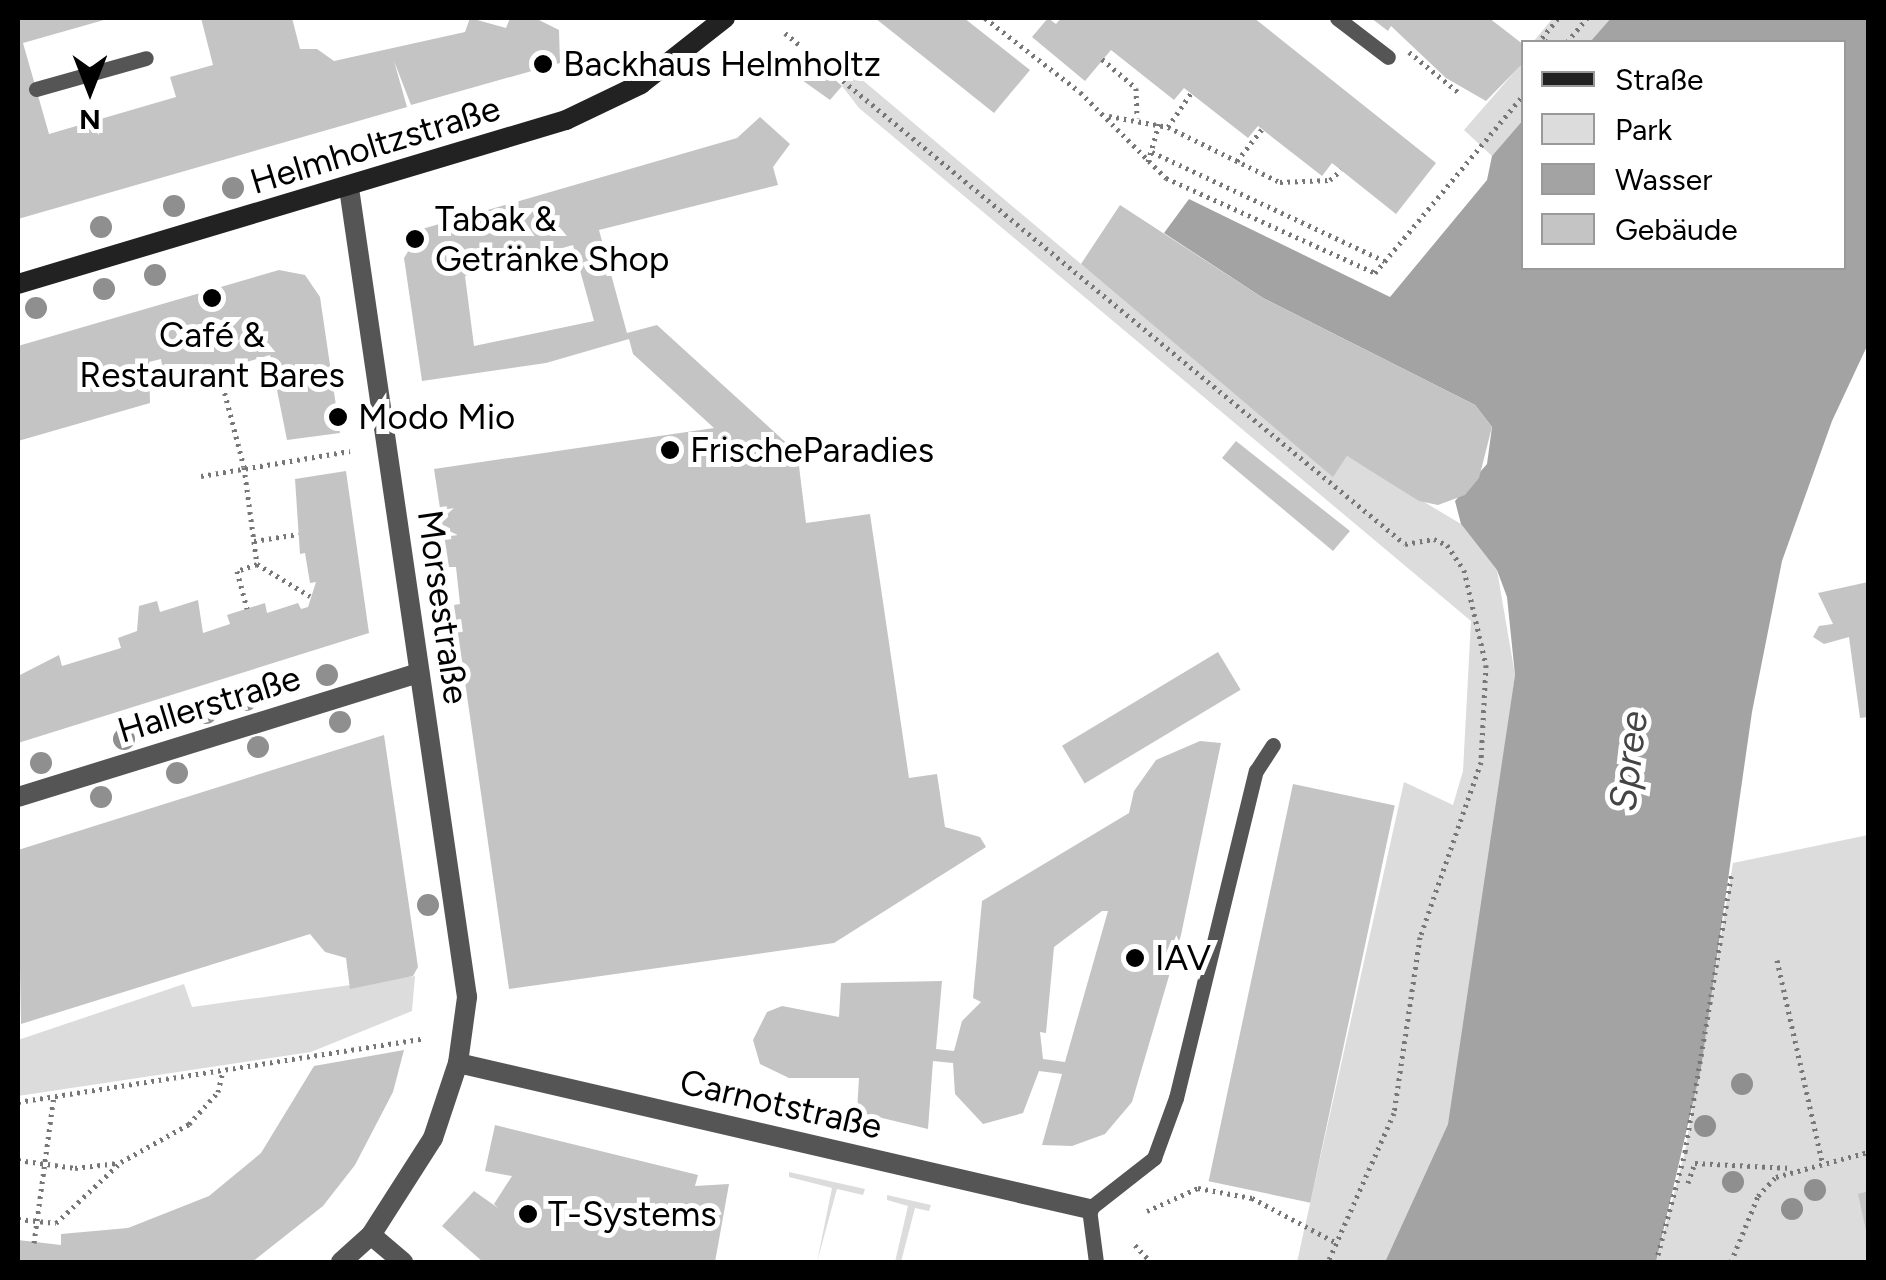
<!DOCTYPE html>
<meta charset="utf-8">
<style>
body{margin:0}
#map{position:relative;width:1886px;height:1280px;overflow:hidden;background:#fff;font-family:Figtree,sans-serif}
div>[style]{position:absolute}
[style*='--x']{left:calc(var(--x)*1px);top:calc(var(--y)*1px);width:calc(var(--w)*1px);rotate:calc(var(--a)*1deg)}
.green>*{inset:0;background:#dcdcdc}
.water>*{inset:0;background:#a3a3a3}
.building>*{inset:0;background:#c4c4c4;transform-origin:0 0}
.path>*{height:5px;margin-top:-2.5px;transform-origin:0;background:repeating-linear-gradient(90deg,#777 0 2.5px,transparent 0 7.5px)}
.lane>*{height:15px;margin:-7.5px;padding:0 7.5px;transform-origin:7.5px;border-radius:7.5px;background:#555}
.street>*{height:20px;margin:-10px;padding:0 10px;transform-origin:10px;border-radius:10px;background:#555}
.secondary>*{height:20px;margin:-10px;padding:0 10px;transform-origin:10px;border-radius:10px;background:#222}
.trees>*{width:22px;height:22px;margin:-11px;border-radius:50%;background:#8f8f8f}
.dots>*{width:28px;height:28px;translate:-50% -50%;box-sizing:border-box;border:5px solid #fff;border-radius:50%}
span{translate:-50% -50%;white-space:nowrap;text-align:center;line-height:1.15;-webkit-text-stroke:10px #fff;paint-order:stroke}
.poi-label{font-size:35px;color:#000}
.left{translate:0 -50%;text-align:left}
.street-label{font-size:35px;color:#000}
.water-label{font-size:38px;color:#444;font-style:italic}
.frame{position:absolute;inset:0;border:20px solid #000;pointer-events:none}
.legend{position:absolute;left:1521px;top:40px;width:325px;height:230px;box-sizing:border-box;background:#fff;border:2px solid #999;margin:0;padding:12px 18px;list-style:none;font-size:30px;color:#000}
.legend li{display:flex;align-items:center;gap:20px;height:50px}
.legend b{width:50px;border:2px solid #999}
.north{position:absolute;left:40px;top:40px;width:100px;height:100px;-webkit-text-stroke:8px #fff;paint-order:stroke;rotate:180deg;font-size:28px;font-weight:700;line-height:40px;text-align:center;color:#000}
.north::after{content:'';display:block;margin:auto;width:35px;height:45px;background:#000;clip-path:polygon(50% 0,100% 100%,50% 72%,0 100%)}
</style>
<div id="map">
<div class="green">
<div style="clip-path:polygon(1553px 18px,1611px 18px,1590px 42px,1533px 42px)"></div>
<div style="clip-path:polygon(1523px 62px,1523px 120px,1492px 156px,1464px 130px)"></div>
<div style="clip-path:polygon(853px 72px,1333px 476px,1347px 456px,1461px 524px,1497px 570px,1515px 675px,1459px 1072px,1448px 1124px,1385px 1262px,1297px 1262px,1404px 782px,1453px 805px,1463px 771px,1471px 621px,859px 108px,842px 86px)"></div>
<div style="clip-path:polygon(1868px 835px,1868px 1262px,1656px 1262px,1685px 1152px,1733px 863px)"></div>
<div style="clip-path:polygon(415px 976px,412px 1011px,311px 1052px,18px 1096px,18px 1040px,184px 984px,192px 1007px)"></div>
<div style="clip-path:polygon(789px 1172px,865px 1189px,863px 1195px,837px 1189px,817px 1262px,832px 1188px,789px 1177px)"></div>
<div style="clip-path:polygon(887px 1195px,931px 1205px,929px 1211px,915px 1208px,901px 1262px,895px 1262px,908px 1206px,887px 1200px)"></div>
</div>
<div class="water">
<div style="clip-path:polygon(1611px 18px,1868px 18px,1868px 344px,1832px 421px,1782px 561px,1752px 712px,1701px 1068px,1656px 1262px,1385px 1262px,1448px 1124px,1515px 675px,1507px 597px,1497px 570px,1461px 524px,1455px 501px,1487px 464px,1492px 427px,1475px 405px,1263px 298px,1164px 233px,1189px 199px,1390px 297px,1487px 180px,1492px 156px,1523px 120px,1524px 268px,1844px 268px,1844px 42px,1590px 42px)"></div>
</div>
<div class="building">
<div style="clip-path:polygon(18px 18px,111px 18px,23px 43px,49px 134px,176px 97px,170px 77px,213px 65px,201px 18px,292px 18px,300px 49px,317px 49px,334px 61px,465px 32px,470px 18px,506px 28px,510px 18px,535px 18px,559px 30px,560px 63px,411px 105px,394px 61px,407px 107px,18px 219px)"></div>
<div style="clip-path:polygon(875px 18px,964px 18px,1030px 70px,994px 113px)"></div>
<div style="clip-path:polygon(1048px 18px,1056px 24px,1061px 18px,1254px 18px,1436px 163px,1396px 214px,1332px 163px,1322px 176px,1258px 126px,1248px 138px,1184px 88px,1174px 100px,1111px 50px,1085px 81px,1032px 37px)"></div>
<div style="clip-path:polygon(1371px 18px,1489px 18px,1524px 45px,1524px 62px,1486px 101px,1446px 78px,1391px 26px,1388px 31px)"></div>
<div style="clip-path:polygon(807px 55px,842px 86px,830px 100px,795px 75px)"></div>
<div style="clip-path:polygon(evenodd,760px 117px,790px 144px,773px 167px,778px 185px,599px 230px,627px 333px,657px 325px,793px 449px,787px 455px,799px 466px,806px 523px,870px 514px,909px 778px,937px 774px,945px 827px,980px 837px,986px 847px,834px 943px,509px 989px,454px 605px,460px 604px,456px 567px,449px 567px,434px 469px,714px 428px,633px 354px,629px 339px,546px 363px,422px 381px,404px 258px,422px 229px,737px 138px,760px 117px,573px 245px,594px 321px,474px 346px,465px 276px,573px 245px)"></div>
<div style="clip-path:polygon(1120px 205px,1263px 298px,1475px 405px,1492px 427px,1479px 478px,1465px 495px,1438px 505px,1419px 501px,1347px 456px,1333px 477px,1081px 264px)"></div>
<div style="clip-path:polygon(279px 270px,305px 275px,320px 297px,340px 433px,287px 440px,270px 355px,165px 386px,161px 359px,149px 362px,150px 403px,18px 441px,18px 346px)"></div>
<div style="clip-path:polygon(1236px 441px,1350px 531px,1333px 551px,1222px 458px)"></div>
<div style="clip-path:polygon(346px 471px,369px 633px,18px 743px,18px 676px,59px 655px,62px 666px,121px 648px,118px 638px,137px 631px,139px 606px,157px 601px,160px 612px,198px 600px,203px 633px,230px 624px,227px 615px,265px 603px,267px 613px,298px 603px,301px 609px,308px 607px,316px 582px,310px 583px,305px 553px,300px 554px,295px 479px)"></div>
<div style="clip-path:polygon(1868px 582px,1868px 717px,1860px 718px,1849px 637px,1824px 644px,1813px 637px,1819px 626px,1833px 624px,1818px 593px)"></div>
<div style="left:1218px;top:652px;width:44px;height:182px;rotate:59deg"></div>
<div style="clip-path:polygon(384px 735px,418px 967px,413px 976px,350px 989px,346px 958px,325px 952px,310px 934px,21px 1024px,18px 850px)"></div>
<div style="clip-path:polygon(evenodd,1200px 741px,1221px 743px,1181px 935px,1132px 1102px,1105px 1134px,1072px 1146px,1042px 1145px,1062px 1074px,1039px 1071px,1023px 1113px,983px 1124px,955px 1094px,953px 1063px,933px 1061px,928px 1129px,857px 1112px,859px 1078px,789px 1078px,760px 1064px,753px 1040px,767px 1012px,782px 1006px,839px 1017px,841px 983px,942px 981px,936px 1049px,954px 1051px,962px 1021px,981px 1002px,973px 998px,982px 901px,1129px 813px,1134px 791px,1156px 760px,1200px 741px,1102px 911px,1108px 911px,1065px 1062px,1043px 1059px,1040px 1032px,1046px 1033px,1054px 947px,1102px 911px)"></div>
<div style="left:1293px;top:784px;width:104px;height:406px;rotate:12deg"></div>
<div style="clip-path:polygon(404px 1050px,393px 1092px,355px 1165px,323px 1206px,252px 1262px,18px 1262px,18px 1240px,61px 1245px,61px 1234px,128px 1228px,209px 1196px,261px 1153px,314px 1066px)"></div>
<div style="clip-path:polygon(495px 1125px,698px 1175px,695px 1186px,729px 1184px,715px 1262px,483px 1262px,442px 1226px,474px 1191px,498px 1208px,494px 1204px,512px 1176px,485px 1171px)"></div>
<div style="clip-path:polygon(1868px 1191px,1868px 1235px,1867px 1235px,1858px 1194px)"></div>
</div>
<div class="path">
<div style="--x:985;--y:18;--w:120;--a:37.9"></div>
<div style="--x:1080;--y:92;--w:122;--a:45"></div>
<div style="--x:1166;--y:178;--w:230;--a:24.4"></div>
<div style="--x:1375;--y:273;--w:233;--a:-50.2"></div>
<div style="--x:785;--y:33;--w:803;--a:39.5"></div>
<div style="--x:1405;--y:544;--w:29;--a:-10"></div>
<div style="--x:1434;--y:539;--w:14;--a:25"></div>
<div style="--x:1447;--y:545;--w:30;--a:56"></div>
<div style="--x:1464;--y:570;--w:98;--a:77"></div>
<div style="--x:1486;--y:665;--w:97;--a:93"></div>
<div style="--x:1481;--y:762;--w:185;--a:109.2"></div>
<div style="--x:1420;--y:937;--w:178;--a:98.4"></div>
<div style="--x:1394;--y:1113;--w:163;--a:113.9"></div>
<div style="--x:1547;--y:42;--w:6;--a:-141"></div>
<div style="--x:1542;--y:38;--w:26;--a:-51"></div>
<div style="--x:1567;--y:42;--w:31;--a:-50"></div>
<div style="--x:1409;--y:52;--w:63;--a:39.2"></div>
<div style="--x:1102;--y:59;--w:45;--a:40.5"></div>
<div style="--x:1136;--y:88;--w:30;--a:88"></div>
<div style="--x:1109;--y:116;--w:60;--a:10.6"></div>
<div style="--x:1168;--y:127;--w:125;--a:26.2"></div>
<div style="--x:1280;--y:182;--w:50;--a:-2.3"></div>
<div style="--x:1330;--y:180;--w:15;--a:-42"></div>
<div style="--x:1168;--y:127;--w:41;--a:-55.9"></div>
<div style="--x:1152;--y:152;--w:257;--a:25.1"></div>
<div style="--x:1237;--y:161;--w:41;--a:-52"></div>
<div style="--x:1148;--y:162;--w:40;--a:-74"></div>
<div style="--x:219;--y:371;--w:99;--a:75.4"></div>
<div style="--x:244;--y:467;--w:98;--a:82.4"></div>
<div style="--x:257;--y:564;--w:21;--a:161"></div>
<div style="--x:237;--y:571;--w:39;--a:75"></div>
<div style="--x:201;--y:476;--w:151;--a:-9.5"></div>
<div style="--x:254;--y:541;--w:45;--a:-9"></div>
<div style="--x:257;--y:564;--w:62;--a:31.1"></div>
<div style="--x:1777;--y:960;--w:207;--a:77.4"></div>
<div style="--x:18;--y:1102;--w:409;--a:-8.9"></div>
<div style="--x:18;--y:1160;--w:58;--a:8"></div>
<div style="--x:75;--y:1168;--w:43;--a:-6.6"></div>
<div style="--x:1688;--y:1183;--w:21;--a:-71"></div>
<div style="--x:1695;--y:1163;--w:96;--a:3"></div>
<div style="--x:1147;--y:1211;--w:56;--a:-24.3"></div>
<div style="--x:1198;--y:1188;--w:55;--a:10.5"></div>
<div style="--x:1252;--y:1198;--w:96;--a:27.9"></div>
<div style="--x:18;--y:1219;--w:38;--a:6"></div>
<div style="--x:56;--y:1223;--w:89;--a:-43.2"></div>
<div style="--x:121;--y:1162;--w:78;--a:-29.2"></div>
<div style="--x:189;--y:1124;--w:43;--a:-47.8"></div>
<div style="--x:218;--y:1092;--w:22;--a:-77"></div>
<div style="--x:34;--y:1243;--w:148;--a:-82.3"></div>
<div style="--x:1135;--y:1245;--w:23;--a:47"></div>
<div style="--x:1656;--y:1262;--w:114;--a:-75.2"></div>
<div style="--x:1685;--y:1152;--w:284;--a:-80.5"></div>
<div style="--x:1731;--y:1262;--w:71;--a:-67.8"></div>
<div style="--x:1758;--y:1196;--w:26;--a:-47"></div>
<div style="--x:1776;--y:1177;--w:95;--a:-15.2"></div>
</div>
<div class="lane">
<div style="--x:1337;--y:18;--w:64;--a:37.4"></div>
<div style="--x:36;--y:89;--w:114;--a:-15.7"></div>
<div style="--x:1096;--y:1262;--w:53;--a:-97.5"></div>
<div style="--x:1089;--y:1209;--w:83;--a:-38.1"></div>
<div style="--x:1154;--y:1158;--w:64;--a:-69.9"></div>
<div style="--x:1176;--y:1098;--w:337;--a:-76.3"></div>
<div style="--x:1256;--y:771;--w:31;--a:-57"></div>
</div>
<div class="street">
<div style="--x:18;--y:797;--w:420;--a:-17.2"></div>
<div style="--x:458;--y:1063;--w:648;--a:13.03"></div>
<div style="--x:371;--y:1235;--w:42;--a:40.2"></div>
<div style="--x:341;--y:1262;--w:40;--a:-42"></div>
<div style="--x:371;--y:1235;--w:115;--a:-57.4"></div>
<div style="--x:433;--y:1138;--w:79;--a:-71.6"></div>
<div style="--x:458;--y:1063;--w:67;--a:-82.2"></div>
<div style="--x:467;--y:997;--w:818;--a:-98.3"></div>
</div>
<div class="secondary">
<div style="--x:18;--y:284;--w:572;--a:-16.66"></div>
<div style="--x:566;--y:120;--w:83;--a:-25.6"></div>
<div style="--x:641;--y:84;--w:107;--a:-38.2"></div>
</div>
<div class="trees">
<div style="left:233px;top:188px"></div>
<div style="left:174px;top:206px"></div>
<div style="left:101px;top:227px"></div>
<div style="left:155px;top:275px"></div>
<div style="left:104px;top:289px"></div>
<div style="left:36px;top:308px"></div>
<div style="left:327px;top:675px"></div>
<div style="left:246px;top:700px"></div>
<div style="left:206px;top:713px"></div>
<div style="left:340px;top:722px"></div>
<div style="left:124px;top:739px"></div>
<div style="left:258px;top:747px"></div>
<div style="left:41px;top:763px"></div>
<div style="left:177px;top:773px"></div>
<div style="left:101px;top:797px"></div>
<div style="left:428px;top:905px"></div>
<div style="left:1742px;top:1084px"></div>
<div style="left:1705px;top:1126px"></div>
<div style="left:1733px;top:1182px"></div>
<div style="left:1815px;top:1190px"></div>
<div style="left:1792px;top:1209px"></div>
</div>
<div class="dots">
<div style="left:543px;top:64px;background:#000"></div>
<div style="left:415px;top:239px;background:#000"></div>
<div style="left:212px;top:298px;background:#000"></div>
<div style="left:338px;top:417px;background:#000"></div>
<div style="left:670px;top:450px;background:#000"></div>
<div style="left:1135px;top:958px;background:#000"></div>
<div style="left:528px;top:1214px;background:#000"></div>
</div>
<div class="poi-label">
<span class="left" style="left:563px;top:64px">Backhaus Helmholtz</span>
<span class="left" style="left:435px;top:239px">Tabak &amp;<br>Getränke Shop</span>
<span style="left:212px;top:355px">Café &amp;<br>Restaurant Bares</span>
<span class="left" style="left:358px;top:417px">Modo Mio</span>
<span class="left" style="left:690px;top:450px">FrischeParadies</span>
<span class="left" style="left:1155px;top:958px">IAV</span>
<span class="left" style="left:548px;top:1214px">T-Systems</span>
</div>
<div class="street-label">
<span style="left:375px;top:145px;rotate:-17deg">Helmholtzstraße</span>
<span style="left:443px;top:607px;rotate:82deg">Morsestraße</span>
<span style="left:209px;top:704px;rotate:-17deg">Hallerstraße</span>
<span style="left:781px;top:1104px;rotate:13deg">Carnotstraße</span>
</div>
<div class="water-label">
<span style="left:1629px;top:761px;rotate:-83deg">Spree</span>
</div>
<div class="frame"></div>
<ul class="legend">
<li><b style="height:12px;background:#222"></b>Straße</li>
<li><b style="height:28px;background:#dcdcdc"></b>Park</li>
<li><b style="height:28px;background:#a3a3a3"></b>Wasser</li>
<li><b style="height:28px;background:#c4c4c4"></b>Gebäude</li>
</ul>
<div class="north">N</div>
</div>
